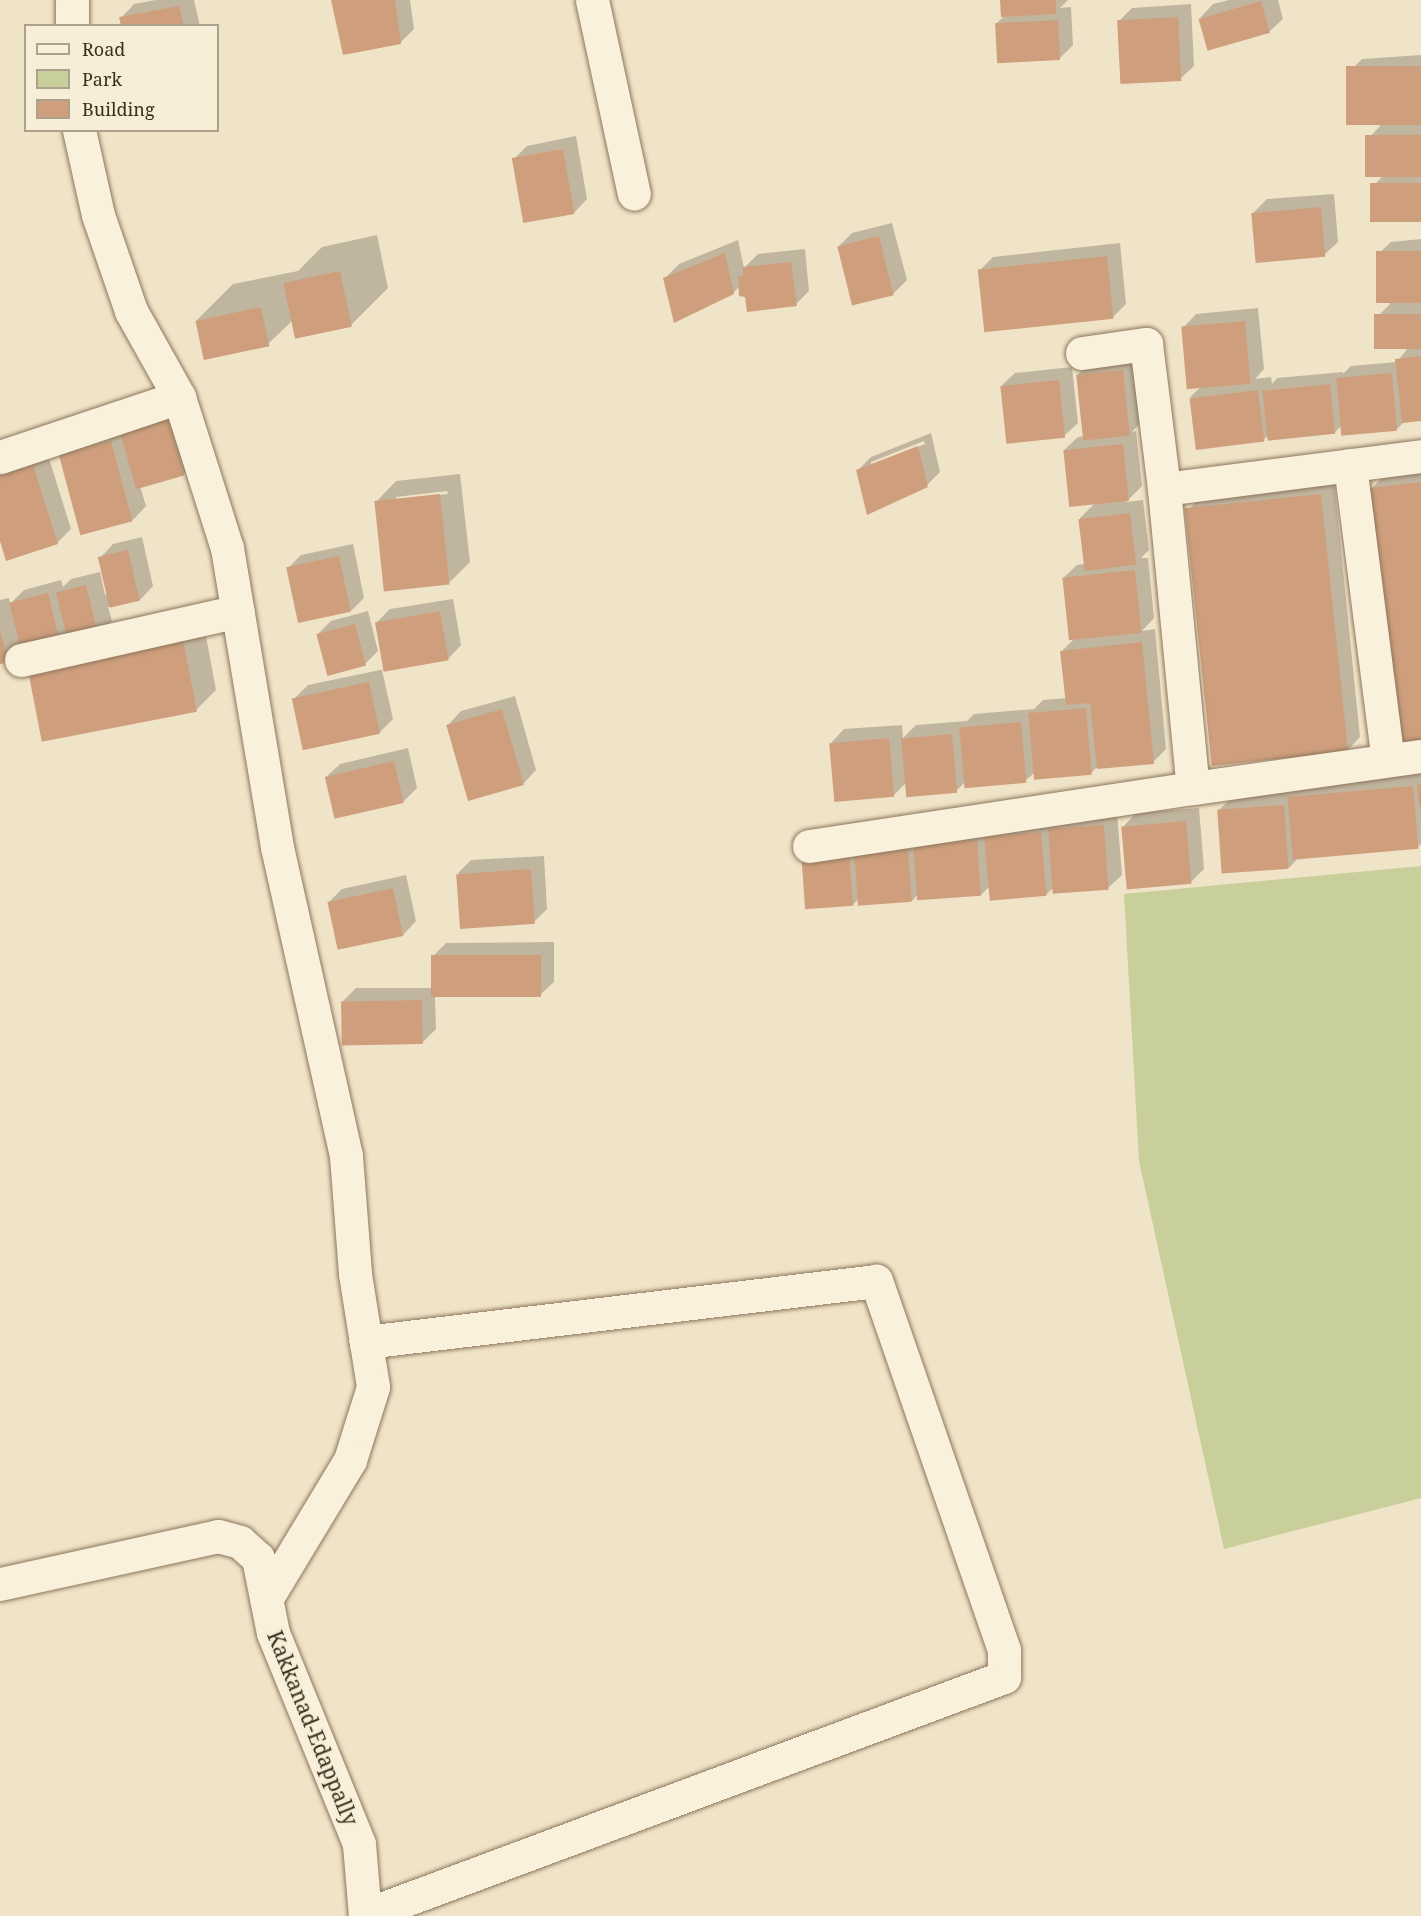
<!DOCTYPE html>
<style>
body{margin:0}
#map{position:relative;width:1421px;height:1916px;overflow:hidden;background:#f0e4c8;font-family:"Noto Serif",serif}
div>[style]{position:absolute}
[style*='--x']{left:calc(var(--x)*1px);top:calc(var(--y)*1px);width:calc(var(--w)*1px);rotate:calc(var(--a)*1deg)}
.green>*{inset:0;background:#c9cf9b}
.shadow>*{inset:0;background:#0003}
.building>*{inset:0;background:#cf9f7d;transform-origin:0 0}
.roads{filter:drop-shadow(0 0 2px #8d765c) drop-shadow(0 0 2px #8d765c)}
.minor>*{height:33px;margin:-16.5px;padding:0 16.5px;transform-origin:16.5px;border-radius:16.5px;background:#faf1dc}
span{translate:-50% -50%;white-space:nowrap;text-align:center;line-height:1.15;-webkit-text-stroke:5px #f7eed8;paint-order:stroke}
.street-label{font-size:21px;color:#3d2e20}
.legend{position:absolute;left:24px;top:24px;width:195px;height:108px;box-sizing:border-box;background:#f7eed8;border:2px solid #ada18e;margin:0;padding:8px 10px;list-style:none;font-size:18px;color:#3d2e20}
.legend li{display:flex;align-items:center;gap:12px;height:30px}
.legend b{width:30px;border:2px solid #ada18e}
</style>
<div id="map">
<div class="green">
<div style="clip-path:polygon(1421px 866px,1421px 1498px,1224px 1549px,1139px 1161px,1124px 894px)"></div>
</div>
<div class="shadow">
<div style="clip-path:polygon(156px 0,194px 0,200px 26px,122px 26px,121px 18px,134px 4px)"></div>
<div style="clip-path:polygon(333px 0,410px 0,414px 29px,400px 43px)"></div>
<div style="clip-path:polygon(1002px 0,1068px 0,1060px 8px,1071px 7px,1073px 45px,1060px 58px,996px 24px,1003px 17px)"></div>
<div style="clip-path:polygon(1229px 0,1278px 0,1283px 19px,1269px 32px,1200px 18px,1213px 4px)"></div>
<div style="clip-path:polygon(1191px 4px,1194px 66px,1180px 79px,1119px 21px,1132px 8px)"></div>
<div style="clip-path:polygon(1421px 55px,1421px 221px,1371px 188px,1381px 178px,1367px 140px,1380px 126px,1348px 73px,1362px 59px)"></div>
<div style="clip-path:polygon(576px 136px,587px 199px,574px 213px,513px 160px,527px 146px)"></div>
<div style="clip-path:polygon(1334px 194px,1338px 242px,1324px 255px,1253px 213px,1267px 199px)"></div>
<div style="clip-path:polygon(892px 223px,907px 280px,893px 294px,838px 247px,852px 233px)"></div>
<div style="clip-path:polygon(377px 235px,388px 288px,351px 325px,293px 320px,268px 344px,196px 321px,233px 284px,298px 271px,322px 247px)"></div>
<div style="clip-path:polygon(1421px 239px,1421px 420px,1405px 421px,1397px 429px,1343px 424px,1334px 433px,1268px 435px,1263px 441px,1190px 397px,1200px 388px,1183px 328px,1196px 314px,1258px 308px,1264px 369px,1255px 379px,1271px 377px,1272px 384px,1277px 378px,1343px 372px,1343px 374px,1351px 366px,1397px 362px,1407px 349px,1375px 319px,1390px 304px,1377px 255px,1391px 242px)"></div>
<div style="clip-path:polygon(738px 240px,744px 268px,758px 254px,805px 249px,809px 291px,796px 304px,746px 295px,740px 286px,733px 293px,665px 278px,679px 264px)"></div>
<div style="clip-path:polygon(1120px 243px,1126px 304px,1113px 317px,980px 270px,993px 257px)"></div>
<div style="clip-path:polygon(1136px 357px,1142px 421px,1132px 432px,1136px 431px,1142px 486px,1126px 502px,1143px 500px,1149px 550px,1141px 558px,1148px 558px,1154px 618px,1142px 631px,1155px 629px,1166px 749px,1153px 762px,1096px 768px,1091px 773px,1034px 773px,1025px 781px,965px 782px,956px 791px,907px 782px,893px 796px,831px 743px,844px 729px,902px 725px,903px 738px,916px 725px,967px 721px,974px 714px,1034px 709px,1043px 700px,1067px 698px,1062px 651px,1075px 638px,1063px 578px,1077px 565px,1084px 564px,1080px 518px,1095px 503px,1064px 450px,1078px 437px,1084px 436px,1077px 375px,1091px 362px)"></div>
<div style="clip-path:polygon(1072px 367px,1078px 423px,1064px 436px,1001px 386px,1015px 373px)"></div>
<div style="clip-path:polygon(179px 399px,197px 460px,184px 474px,140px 486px,146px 506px,133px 520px,61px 456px,74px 442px)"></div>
<div style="clip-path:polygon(evenodd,931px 433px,940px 472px,927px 485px,858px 470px,871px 457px,931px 433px,924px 441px,925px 444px,871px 466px,871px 462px,924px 441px)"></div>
<div style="clip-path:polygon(47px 452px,71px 529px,58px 542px,7px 559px,0 536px,0 467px)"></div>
<div style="clip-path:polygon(1421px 470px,1421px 743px,1372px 488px,1385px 475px)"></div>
<div style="clip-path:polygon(evenodd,460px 474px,470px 562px,450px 582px,376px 502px,396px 481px,460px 474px,447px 491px,448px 494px,396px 500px,396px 497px,447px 491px)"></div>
<div style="clip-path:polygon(1334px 481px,1360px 737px,1347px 751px,1187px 511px,1200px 498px)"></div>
<div style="clip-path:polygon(142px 537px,153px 586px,140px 600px,108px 607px,112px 621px,98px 634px,0 662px,0 600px,9px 598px,10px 604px,24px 590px,61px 580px,63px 587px,71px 579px,100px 572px,105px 595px,108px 594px,100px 558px,113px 544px)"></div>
<div style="clip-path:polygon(353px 544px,364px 598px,351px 611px,288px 568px,301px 555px)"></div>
<div style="clip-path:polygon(453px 599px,461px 645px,448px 659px,382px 670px,393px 719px,379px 733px,294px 699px,308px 685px,385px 669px,376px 623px,390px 609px)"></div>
<div style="clip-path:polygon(368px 611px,378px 651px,365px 664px,318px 634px,331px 621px)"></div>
<div style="clip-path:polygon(203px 620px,216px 690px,196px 710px,50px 650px)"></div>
<div style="clip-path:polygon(515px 696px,536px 770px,523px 784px,448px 725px,461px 711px)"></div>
<div style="clip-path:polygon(408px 748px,417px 788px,403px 802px,326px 777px,340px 764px)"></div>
<div style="clip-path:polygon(1421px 773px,1421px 844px,1417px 848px,1299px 857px,1289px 868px,1219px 810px,1232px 797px,1291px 792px,1302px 781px)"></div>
<div style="clip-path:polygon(1199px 808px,1204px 869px,1191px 882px,1123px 827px,1136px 813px)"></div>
<div style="clip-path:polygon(1117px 813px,1122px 875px,1108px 888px,1054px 887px,1046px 895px,989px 887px,981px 895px,918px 894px,912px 901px,859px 898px,853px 905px,802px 853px)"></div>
<div style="clip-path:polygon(544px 856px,547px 909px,534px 922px,458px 873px,471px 860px)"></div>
<div style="clip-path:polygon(406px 875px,416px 921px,403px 935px,328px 903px,342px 889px)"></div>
<div style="clip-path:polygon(554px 942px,554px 982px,540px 995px,435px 997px,436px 1029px,422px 1043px,342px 1002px,356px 988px,433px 988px,432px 957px,446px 943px)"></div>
</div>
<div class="building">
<div style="clip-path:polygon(331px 0,395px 0,401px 44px,343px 55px)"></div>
<div style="clip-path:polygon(1000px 0,1056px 0,1056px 14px,1001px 17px)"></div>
<div style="left:1261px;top:1px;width:33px;height:65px;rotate:74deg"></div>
<div style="clip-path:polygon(179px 6px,184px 26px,121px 26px,119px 17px)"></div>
<div style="left:1178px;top:17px;width:64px;height:61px;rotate:87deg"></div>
<div style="left:1058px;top:20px;width:40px;height:63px;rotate:87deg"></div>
<div style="left:1421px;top:66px;width:59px;height:75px;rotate:90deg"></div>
<div style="left:1421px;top:135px;width:42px;height:56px;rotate:90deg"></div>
<div style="left:563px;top:149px;width:66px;height:52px;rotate:80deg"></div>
<div style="left:1421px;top:183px;width:39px;height:51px;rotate:90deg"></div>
<div style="left:1321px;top:207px;width:50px;height:70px;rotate:85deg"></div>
<div style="left:879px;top:236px;width:61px;height:43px;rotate:76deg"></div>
<div style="left:1421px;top:251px;width:52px;height:45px;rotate:90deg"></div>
<div style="clip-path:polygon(725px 253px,734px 294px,674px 323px,663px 278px)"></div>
<div style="left:1107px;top:256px;width:63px;height:130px;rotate:84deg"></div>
<div style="clip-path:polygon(791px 262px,797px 306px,747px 312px,745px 297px,739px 296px,738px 276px,743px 276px,743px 267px)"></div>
<div style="left:340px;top:271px;width:57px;height:58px;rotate:78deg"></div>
<div style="left:261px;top:307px;width:40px;height:67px;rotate:78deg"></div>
<div style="left:1421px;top:314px;width:35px;height:47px;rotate:90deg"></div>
<div style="left:1245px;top:321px;width:63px;height:64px;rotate:85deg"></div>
<div style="clip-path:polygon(1421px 356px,1421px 421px,1402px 423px,1395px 359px)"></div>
<div style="left:1123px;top:370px;width:66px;height:47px;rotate:84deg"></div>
<div style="left:1392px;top:373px;width:58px;height:56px;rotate:85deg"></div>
<div style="left:1059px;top:380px;width:58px;height:59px;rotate:84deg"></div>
<div style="left:1330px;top:384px;width:50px;height:68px;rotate:84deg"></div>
<div style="left:1258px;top:390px;width:52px;height:69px;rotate:83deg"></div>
<div style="left:166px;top:412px;width:66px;height:50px;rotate:74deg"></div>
<div style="left:111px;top:441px;width:83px;height:54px;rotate:75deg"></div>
<div style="left:1123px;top:444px;width:57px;height:60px;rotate:84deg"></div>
<div style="clip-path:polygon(918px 446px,928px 487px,867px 515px,856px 470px)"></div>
<div style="clip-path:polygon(33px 465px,58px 544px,6px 561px,0 541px,0 475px)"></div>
<div style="clip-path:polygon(1421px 482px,1421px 745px,1395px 749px,1370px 488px)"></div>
<div style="left:440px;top:494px;width:91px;height:66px;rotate:84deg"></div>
<div style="left:1321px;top:494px;width:259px;height:137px;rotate:84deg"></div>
<div style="left:1130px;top:513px;width:52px;height:52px;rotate:83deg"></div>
<div style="left:128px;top:550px;width:52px;height:31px;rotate:77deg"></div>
<div style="left:339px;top:556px;width:57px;height:54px;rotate:78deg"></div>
<div style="left:1135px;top:570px;width:63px;height:73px;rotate:84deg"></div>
<div style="left:86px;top:585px;width:53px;height:31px;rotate:76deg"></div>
<div style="left:48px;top:593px;width:53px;height:40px;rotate:76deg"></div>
<div style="left:440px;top:611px;width:50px;height:66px;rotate:80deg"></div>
<div style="left:355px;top:624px;width:43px;height:40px;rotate:75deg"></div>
<div style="clip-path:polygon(0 631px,9px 662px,0 664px)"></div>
<div style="left:183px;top:640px;width:73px;height:158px;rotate:79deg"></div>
<div style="clip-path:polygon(1142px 642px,1154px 764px,1097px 769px,1090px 703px,1066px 705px,1060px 651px)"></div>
<div style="left:369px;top:682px;width:53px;height:79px;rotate:78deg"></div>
<div style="left:1086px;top:708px;width:67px;height:58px;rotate:85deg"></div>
<div style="left:502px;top:709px;width:79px;height:58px;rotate:74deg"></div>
<div style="left:1021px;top:722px;width:61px;height:62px;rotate:85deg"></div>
<div style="left:952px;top:734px;width:59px;height:51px;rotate:85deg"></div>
<div style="left:889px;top:738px;width:59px;height:60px;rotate:85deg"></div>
<div style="left:394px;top:761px;width:43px;height:71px;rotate:77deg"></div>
<div style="clip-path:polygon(1417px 784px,1421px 784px,1421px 807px,1419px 807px)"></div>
<div style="left:1413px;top:786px;width:63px;height:126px;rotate:85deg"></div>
<div style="left:1284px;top:805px;width:64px;height:67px;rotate:86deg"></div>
<div style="left:1186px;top:821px;width:63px;height:65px;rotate:85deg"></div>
<div style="left:1104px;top:825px;width:65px;height:56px;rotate:86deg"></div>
<div style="left:1041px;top:832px;width:64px;height:57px;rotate:85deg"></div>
<div style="left:977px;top:840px;width:56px;height:64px;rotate:86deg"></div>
<div style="left:908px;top:848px;width:54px;height:54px;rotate:86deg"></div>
<div style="left:849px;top:849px;width:57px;height:48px;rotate:86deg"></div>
<div style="left:531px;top:869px;width:55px;height:75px;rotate:86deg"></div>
<div style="left:393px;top:888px;width:49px;height:67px;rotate:78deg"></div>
<div style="left:541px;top:955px;width:42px;height:110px;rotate:90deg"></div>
<div style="left:422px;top:1000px;width:44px;height:81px;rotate:89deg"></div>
</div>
<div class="roads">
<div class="minor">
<div style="--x:592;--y:0;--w:198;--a:77.8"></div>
<div style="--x:72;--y:26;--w:26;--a:-90"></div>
<div style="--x:79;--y:130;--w:87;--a:77.4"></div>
<div style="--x:98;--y:215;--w:102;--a:71"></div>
<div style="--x:131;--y:311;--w:98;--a:60.8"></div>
<div style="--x:179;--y:397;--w:158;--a:72.4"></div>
<div style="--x:227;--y:548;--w:303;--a:80.5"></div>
<div style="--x:277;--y:847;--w:317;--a:77.4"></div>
<div style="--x:346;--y:1156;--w:118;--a:85.6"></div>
<div style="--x:355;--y:1274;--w:114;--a:80.9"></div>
<div style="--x:373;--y:1387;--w:77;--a:107.5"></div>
<div style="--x:350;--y:1460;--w:162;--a:121.1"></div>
<div style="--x:1082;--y:353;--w:65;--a:-8"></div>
<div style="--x:1146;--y:344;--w:146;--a:82.9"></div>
<div style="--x:1164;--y:489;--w:259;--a:-7.3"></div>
<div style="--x:0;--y:457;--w:189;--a:-18.5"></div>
<div style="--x:1350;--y:465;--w:297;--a:82.7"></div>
<div style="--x:1164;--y:489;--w:300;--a:84.5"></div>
<div style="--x:1193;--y:788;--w:230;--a:-8"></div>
<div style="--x:21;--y:660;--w:222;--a:-12.7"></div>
<div style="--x:809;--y:846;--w:388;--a:-8.6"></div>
<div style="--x:0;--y:1584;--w:223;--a:-12.4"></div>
<div style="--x:218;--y:1536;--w:23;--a:15"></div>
<div style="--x:240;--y:1542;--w:24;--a:42"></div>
<div style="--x:258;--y:1558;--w:76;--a:78.7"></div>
<div style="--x:273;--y:1633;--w:228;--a:67.8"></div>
<div style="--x:359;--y:1844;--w:72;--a:85.2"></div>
<div style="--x:365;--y:1915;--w:682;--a:-20.43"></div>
<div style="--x:1004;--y:1677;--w:27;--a:-90"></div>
<div style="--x:1004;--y:1650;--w:391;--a:-109.1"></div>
<div style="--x:876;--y:1281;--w:514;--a:173.18"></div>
</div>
</div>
<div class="street-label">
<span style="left:313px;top:1728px;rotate:68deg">Kakkanad-Edappally</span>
</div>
<ul class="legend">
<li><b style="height:8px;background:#faf1dc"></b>Road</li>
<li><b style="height:16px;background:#c9cf9b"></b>Park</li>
<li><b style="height:16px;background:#cf9f7d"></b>Building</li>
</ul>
</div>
